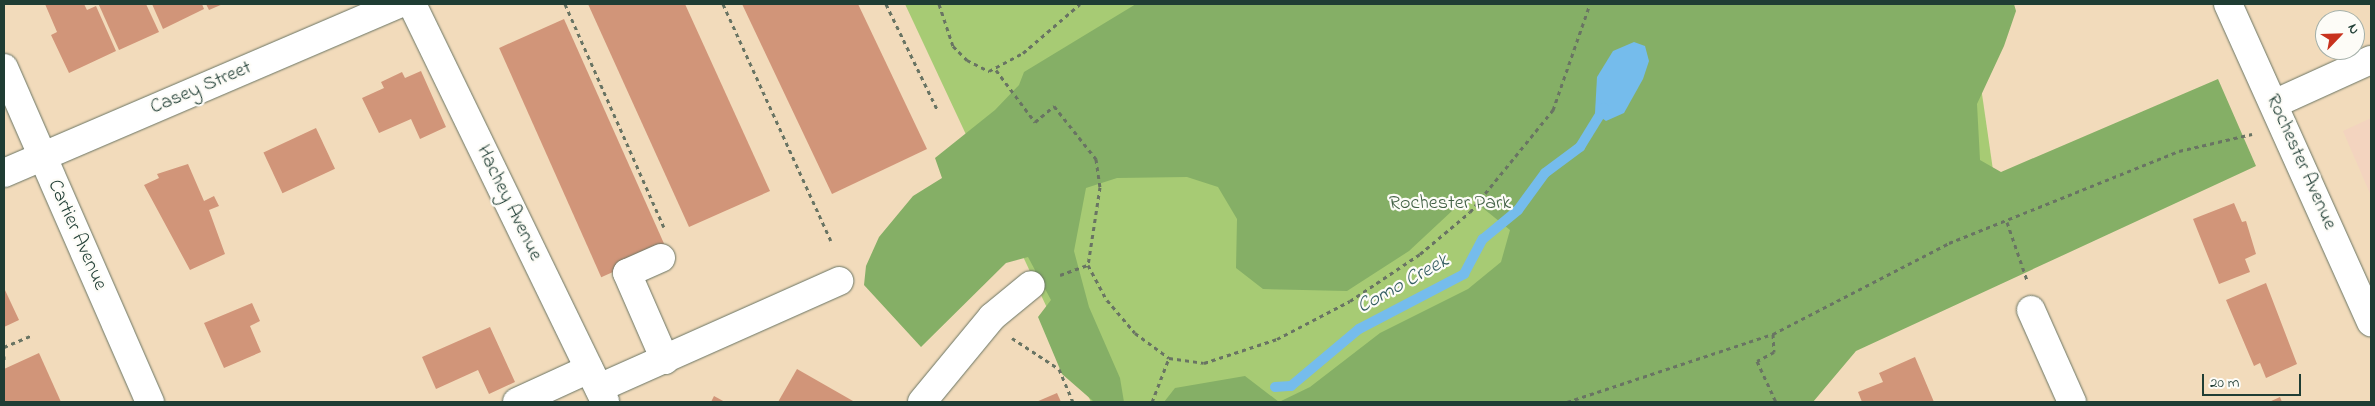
<!DOCTYPE html>
<style>
body{margin:0}
#map{position:relative;width:2375px;height:406px;overflow:hidden;background:#f2dbbb;font-family:"Indie Flower",sans-serif}
div>[style]{position:absolute}
[style*='--x']{left:calc(var(--x)*1px);top:calc(var(--y)*1px);width:calc(var(--w)*1px);rotate:calc(var(--a)*1deg)}
.built>*{inset:0;background:#f3d4bf}
.green>*{inset:0;background:#a7cb74}
.forest>*{inset:0;background:#85af66}
.water>*{inset:0;background:#75bcec}
.stream>*{height:10px;margin:-5px;padding:0 5px;transform-origin:5px;border-radius:5px;background:#75bcec}
.building>*{inset:0;background:#d19579;transform-origin:0 0}
.path>*{height:3px;margin-top:-1.5px;transform-origin:0;background:repeating-linear-gradient(90deg,#697463 0 4px,transparent 0 8px)}
.roads{filter:drop-shadow(0 0 1px #697463) drop-shadow(0 0 1px #697463)}
.minor>*{height:28px;margin:-14px;padding:0 14px;transform-origin:14px;border-radius:14px;background:#fff}
span{translate:-50% -50%;white-space:nowrap;text-align:center;line-height:1.15;-webkit-text-stroke:4.5px #fdfcf7;paint-order:stroke}
.street-label{font-size:20px;color:#1f3d34}
.park-label{font-size:20px;color:#416044}
.water-label{font-size:21px;color:#345d62;font-style:italic}
.frame{position:absolute;inset:0;border:5px solid #1f3d34;pointer-events:none}
.north{position:absolute;left:2315px;top:10px;width:50px;height:50px;box-sizing:border-box;background:#fdfcf7;border:1px solid #a4b0a9;border-radius:50%;rotate:66deg;font-size:14px;font-weight:700;line-height:20px;text-align:center;color:#1f3d34}
.north::after{content:'';display:block;margin:auto;width:18px;height:22px;background:#c8321e;clip-path:polygon(50% 0,100% 100%,50% 72%,0 100%)}
.scale{position:absolute;left:2202px;top:374px;width:99px;height:22px;box-sizing:border-box;border:2px solid #1f3d34;border-top:0;padding-left:6px;font-size:15px;line-height:18px;white-space:nowrap;color:#1f3d34;-webkit-text-stroke:4px #fdfcf7;paint-order:stroke}
</style>
<div id="map">
<div class="built">
<div style="clip-path:polygon(2371px 118px,2371px 196px,2343px 131px)"></div>
</div>
<div class="green">
<div style="clip-path:polygon(905px 4px,1969px 4px,1994px 177px,1491px 402px,1091px 402px)"></div>
</div>
<div class="forest">
<div style="clip-path:polygon(1136px 4px,2014px 4px,2016px 11px,2004px 46px,1977px 104px,1980px 160px,2001px 172px,2218px 79px,2256px 166px,1856px 351px,1813px 402px,1164px 402px,1175px 388px,1245px 376px,1279px 402px,1310px 387px,1380px 333px,1468px 289px,1501px 262px,1510px 230px,1468px 196px,1409px 251px,1347px 291px,1263px 289px,1236px 268px,1237px 219px,1218px 187px,1187px 177px,1117px 178px,1086px 188px,1074px 251px,1089px 307px,1120px 378px,1124px 402px,1093px 401px,1062px 374px,1038px 317px,1051px 300px,1028px 257px,1006px 263px,921px 347px,864px 285px,866px 266px,879px 237px,913px 196px,942px 178px,935px 158px,995px 110px,1019px 85px,1024px 72px)"></div>
</div>
<div class="water">
<div style="clip-path:polygon(1634px 42px,1645px 46px,1649px 61px,1643px 79px,1624px 113px,1606px 121px,1595px 113px,1597px 77px,1613px 51px)"></div>
</div>
<div class="stream">
<div style="--x:1275;--y:387;--w:16;--a:-4"></div>
<div style="--x:1291;--y:386;--w:89;--a:-40"></div>
<div style="--x:1359;--y:329;--w:119;--a:-27.6"></div>
<div style="--x:1464;--y:274;--w:40;--a:-62"></div>
<div style="--x:1483;--y:239;--w:45;--a:-39.6"></div>
<div style="--x:1518;--y:210;--w:46;--a:-53.9"></div>
<div style="--x:1545;--y:173;--w:44;--a:-36.6"></div>
<div style="--x:1580;--y:147;--w:46;--a:-58.4"></div>
</div>
<div class="building">
<div style="clip-path:polygon(45px 4px,84px 4px,87px 10px,96px 6px,116px 51px,69px 73px,51px 35px,57px 32px)"></div>
<div style="clip-path:polygon(146px 4px,159px 32px,119px 50px,99px 5px)"></div>
<div style="clip-path:polygon(152px 4px,202px 4px,204px 9px,163px 29px)"></div>
<div style="clip-path:polygon(206px 4px,223px 4px,209px 10px)"></div>
<div style="clip-path:polygon(588px 4px,685px 4px,770px 191px,689px 227px)"></div>
<div style="clip-path:polygon(742px 4px,858px 4px,927px 149px,832px 194px)"></div>
<div style="left:564px;top:19px;width:251px;height:71px;rotate:66deg"></div>
<div style="clip-path:polygon(421px 71px,446px 127px,420px 139px,411px 119px,379px 133px,362px 98px,384px 88px,381px 82px,402px 72px,405px 78px)"></div>
<div style="left:316px;top:128px;width:45px;height:58px;rotate:65deg"></div>
<div style="clip-path:polygon(188px 164px,204px 201px,214px 196px,219px 206px,209px 210px,225px 254px,190px 270px,144px 185px,159px 178px,157px 174px)"></div>
<div style="clip-path:polygon(2234px 203px,2242px 222px,2246px 221px,2256px 254px,2245px 259px,2250px 272px,2219px 284px,2193px 219px)"></div>
<div style="clip-path:polygon(2266px 283px,2297px 364px,2266px 378px,2260px 363px,2254px 366px,2226px 300px)"></div>
<div style="clip-path:polygon(4px 288px,19px 320px,4px 327px)"></div>
<div style="clip-path:polygon(252px 303px,260px 321px,250px 326px,261px 352px,224px 368px,204px 323px)"></div>
<div style="clip-path:polygon(490px 327px,515px 382px,489px 394px,478px 370px,436px 389px,422px 357px)"></div>
<div style="clip-path:polygon(39px 353px,61px 402px,4px 402px,4px 369px)"></div>
<div style="clip-path:polygon(1915px 357px,1934px 402px,1862px 402px,1858px 392px,1883px 382px,1879px 373px)"></div>
<div style="clip-path:polygon(797px 369px,853px 401px,852px 402px,778px 402px)"></div>
<div style="clip-path:polygon(1057px 393px,1061px 402px,1036px 402px)"></div>
<div style="clip-path:polygon(714px 396px,725px 402px,711px 402px)"></div>
<div style="clip-path:polygon(2280px 397px,2282px 402px,2269px 402px)"></div>
</div>
<div class="path">
<div style="--x:565;--y:4;--w:244;--a:66.1"></div>
<div style="--x:723;--y:4;--w:260;--a:65.5"></div>
<div style="--x:886;--y:4;--w:117;--a:64.1"></div>
<div style="--x:939;--y:4;--w:44;--a:71.6"></div>
<div style="--x:953;--y:46;--w:20;--a:45"></div>
<div style="--x:967;--y:60;--w:25;--a:27"></div>
<div style="--x:989;--y:71;--w:38;--a:-28"></div>
<div style="--x:1023;--y:53;--w:75;--a:-40.7"></div>
<div style="--x:996;--y:70;--w:65;--a:53.1"></div>
<div style="--x:1035;--y:122;--w:25;--a:-40"></div>
<div style="--x:1054;--y:106;--w:68;--a:51.6"></div>
<div style="--x:1096;--y:159;--w:28;--a:82"></div>
<div style="--x:1100;--y:187;--w:79;--a:98.7"></div>
<div style="--x:1088;--y:265;--w:40;--a:62"></div>
<div style="--x:1107;--y:300;--w:43;--a:49.7"></div>
<div style="--x:1135;--y:333;--w:42;--a:36.3"></div>
<div style="--x:1169;--y:358;--w:35;--a:8"></div>
<div style="--x:1204;--y:363;--w:77;--a:-18.2"></div>
<div style="--x:1277;--y:339;--w:82;--a:-27.5"></div>
<div style="--x:1350;--y:301;--w:84;--a:-33.9"></div>
<div style="--x:1420;--y:254;--w:65;--a:-40"></div>
<div style="--x:1470;--y:212;--w:132;--a:-50.9"></div>
<div style="--x:1553;--y:110;--w:112;--a:-70.8"></div>
<div style="--x:2007;--y:222;--w:61;--a:71"></div>
<div style="--x:1060;--y:275;--w:30;--a:-20"></div>
<div style="--x:1773;--y:334;--w:18;--a:87"></div>
<div style="--x:1774;--y:352;--w:19;--a:152"></div>
<div style="--x:1757;--y:361;--w:45;--a:65.1"></div>
<div style="--x:1012;--y:338;--w:56;--a:33.4"></div>
<div style="--x:1059;--y:369;--w:36;--a:67"></div>
<div style="--x:4;--y:347;--w:30;--a:-23"></div>
<div style="--x:4;--y:356;--w:6;--a:90"></div>
<div style="--x:1152;--y:402;--w:47;--a:-68.9"></div>
<div style="--x:1567;--y:402;--w:217;--a:-18.3"></div>
<div style="--x:1773;--y:334;--w:198;--a:-27.3"></div>
<div style="--x:1949;--y:243;--w:248;--a:-21.8"></div>
<div style="--x:2179;--y:151;--w:75;--a:-13.1"></div>
</div>
<div class="roads">
<div class="minor">
<div style="--x:412;--y:4;--w:442;--a:64.1"></div>
<div style="--x:2228;--y:4;--w:349;--a:65.8"></div>
<div style="--x:4;--y:68;--w:365;--a:66.4"></div>
<div style="--x:2276;--y:103;--w:104;--a:-24.4"></div>
<div style="--x:4;--y:173;--w:430;--a:-23.2"></div>
<div style="--x:661;--y:258;--w:37;--a:156"></div>
<div style="--x:627;--y:273;--w:95;--a:66.4"></div>
<div style="--x:2031;--y:310;--w:101;--a:66"></div>
<div style="--x:599;--y:388;--w:263;--a:-24"></div>
<div style="--x:517;--y:402;--w:79;--a:-24.6"></div>
<div style="--x:922;--y:402;--w:110;--a:-50.5"></div>
<div style="--x:992;--y:317;--w:50;--a:-39.4"></div>
</div>
</div>
<div class="street-label">
<span style="left:201px;top:88px;rotate:-23deg">Casey Street</span>
<span style="left:2301px;top:162px;rotate:66deg">Rochester Avenue</span>
<span style="left:509px;top:203px;rotate:64deg">Hachey Avenue</span>
<span style="left:77px;top:235px;rotate:66deg">Cartier Avenue</span>
</div>
<div class="park-label">
<span style="left:1450px;top:203px">Rochester Park</span>
</div>
<div class="water-label">
<span style="left:1403px;top:284px;rotate:-29deg">Como Creek</span>
</div>
<div class="frame"></div>
<div class="north">N</div>
<div class="scale">20 m</div>
</div>
